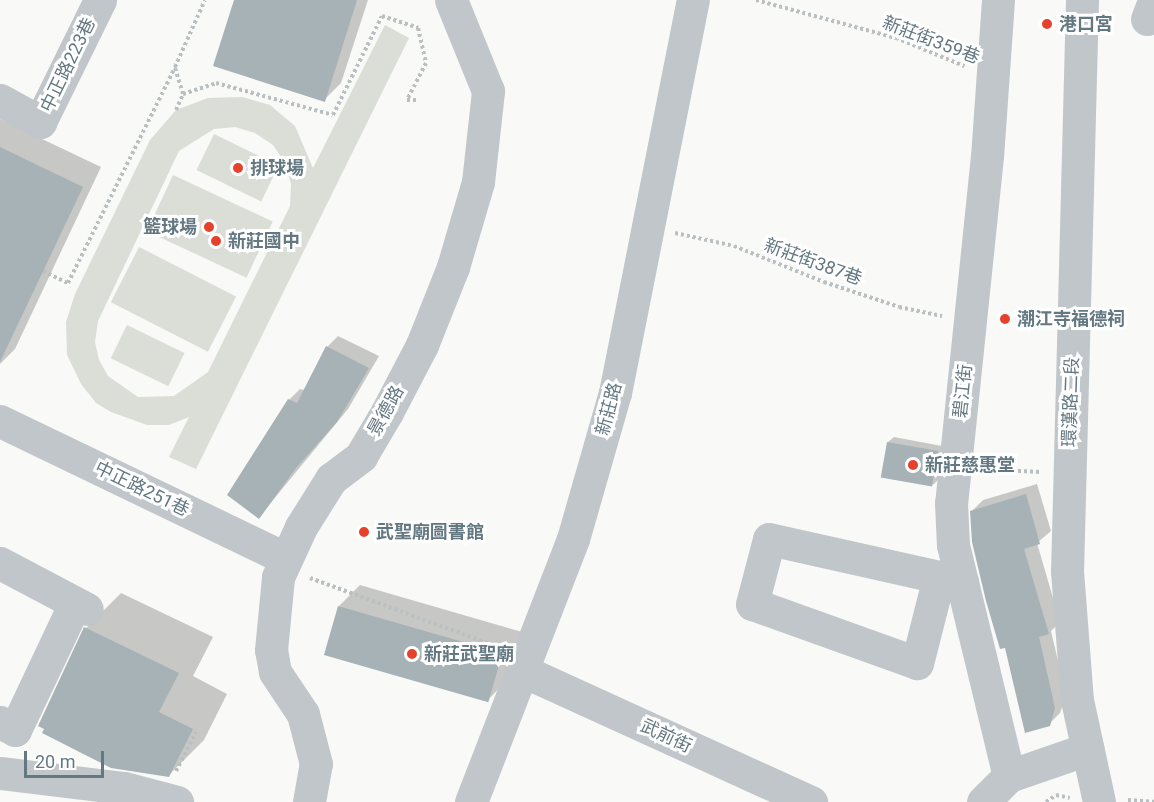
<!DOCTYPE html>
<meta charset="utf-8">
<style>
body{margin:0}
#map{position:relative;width:1154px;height:802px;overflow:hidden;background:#f9f9f7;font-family:Roboto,"Noto Sans TC",sans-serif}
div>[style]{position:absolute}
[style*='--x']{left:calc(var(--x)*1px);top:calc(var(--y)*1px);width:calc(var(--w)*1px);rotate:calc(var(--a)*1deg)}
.green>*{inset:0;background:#daded6;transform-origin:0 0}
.shadow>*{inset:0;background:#0003}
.building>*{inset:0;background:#a7b2b6;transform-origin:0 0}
.path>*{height:4px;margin-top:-2px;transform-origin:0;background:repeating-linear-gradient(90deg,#babfc1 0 3px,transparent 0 6px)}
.minor>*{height:33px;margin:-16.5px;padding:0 16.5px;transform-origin:16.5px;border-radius:16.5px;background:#c0c6c9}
.dots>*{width:16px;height:16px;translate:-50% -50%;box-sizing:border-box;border:3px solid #fff;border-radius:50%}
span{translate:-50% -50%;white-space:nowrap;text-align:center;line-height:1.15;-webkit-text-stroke:6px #fff;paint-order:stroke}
.poi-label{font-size:18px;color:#647882;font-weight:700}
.left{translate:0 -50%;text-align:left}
.right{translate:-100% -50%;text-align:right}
.street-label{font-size:18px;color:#647882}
.scale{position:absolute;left:24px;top:751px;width:80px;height:27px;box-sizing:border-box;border:3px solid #647882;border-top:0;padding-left:8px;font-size:18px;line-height:21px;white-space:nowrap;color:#647882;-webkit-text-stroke:4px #fff;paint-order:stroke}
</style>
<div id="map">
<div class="green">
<div style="clip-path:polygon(evenodd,385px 25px,409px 38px,196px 469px,169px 457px,189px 417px,169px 425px,147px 425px,111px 412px,96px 403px,81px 384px,67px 355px,66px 322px,75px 294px,150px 140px,176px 110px,208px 98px,242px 97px,270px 105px,295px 126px,313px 168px,385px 25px,235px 127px,255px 133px,273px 145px,285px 163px,291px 184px,290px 206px,208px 372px,174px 396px,138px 397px,108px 376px,99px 360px,95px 342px,98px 321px,179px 151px,214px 129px,235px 127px)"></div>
<div style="left:214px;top:134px;width:72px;height:40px;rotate:26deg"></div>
<div style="left:173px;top:175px;width:110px;height:62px;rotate:25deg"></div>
<div style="left:139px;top:247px;width:109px;height:62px;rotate:27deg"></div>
<div style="left:127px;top:325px;width:64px;height:37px;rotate:26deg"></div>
</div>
<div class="shadow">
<div style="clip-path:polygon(236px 0,368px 0,341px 83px,324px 100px)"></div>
<div style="clip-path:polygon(0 119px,101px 167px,15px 349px,0 364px)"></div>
<div style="clip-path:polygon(338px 336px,379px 356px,348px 409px,259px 517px,289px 400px,300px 389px,304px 390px,327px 347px)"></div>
<div style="clip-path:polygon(894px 437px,942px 446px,939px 479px,933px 485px,888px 442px)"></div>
<div style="clip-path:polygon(1037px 484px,1051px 531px,1037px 543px,1060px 622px,1051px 631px,1066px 695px,1060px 713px,1049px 724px,972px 511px,983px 500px)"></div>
<div style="clip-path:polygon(360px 585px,522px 632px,508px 679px,487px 701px,339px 606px)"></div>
<div style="clip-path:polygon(121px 593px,213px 637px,193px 676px,227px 694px,204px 740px,169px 775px,86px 628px)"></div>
</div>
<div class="building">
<div style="clip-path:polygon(234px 0,357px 0,325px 102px,213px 66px)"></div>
<div style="clip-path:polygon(0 147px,83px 187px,0 362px)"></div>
<div style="clip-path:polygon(326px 346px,369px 368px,337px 422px,296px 468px,259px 519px,227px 495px,288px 399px,297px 403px)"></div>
<div style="left:887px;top:442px;width:52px;height:36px;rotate:10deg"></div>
<div style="clip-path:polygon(1026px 494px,1040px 544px,1024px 549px,1049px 634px,1039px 637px,1055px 708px,1050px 726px,1025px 733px,1005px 648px,1000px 649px,986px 601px,972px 542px,970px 511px)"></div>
<div style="left:338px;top:606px;width:171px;height:51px;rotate:16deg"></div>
<div style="clip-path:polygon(84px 627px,179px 673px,159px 712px,193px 729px,169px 777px,111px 768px,42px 733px,44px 729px,38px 726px)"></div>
</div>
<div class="path">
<div style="--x:756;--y:0;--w:145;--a:15.2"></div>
<div style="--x:896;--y:38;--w:74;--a:22.4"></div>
<div style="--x:183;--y:94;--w:35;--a:-18"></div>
<div style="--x:216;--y:83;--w:121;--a:15.3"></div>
<div style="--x:333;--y:115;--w:110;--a:-63.7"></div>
<div style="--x:382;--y:16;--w:38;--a:18"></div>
<div style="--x:418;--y:28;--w:36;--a:77"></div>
<div style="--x:426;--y:63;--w:42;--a:117.2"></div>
<div style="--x:407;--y:100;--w:12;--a:0"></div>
<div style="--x:176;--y:110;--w:17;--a:-66"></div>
<div style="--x:183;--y:94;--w:28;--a:-107"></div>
<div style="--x:175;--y:67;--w:73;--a:-65.9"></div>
<div style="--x:675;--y:233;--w:60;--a:12.4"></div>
<div style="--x:734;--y:246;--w:97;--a:21.8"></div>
<div style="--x:824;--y:282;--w:79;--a:18.4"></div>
<div style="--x:899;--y:307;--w:44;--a:11.8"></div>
<div style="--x:43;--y:271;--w:28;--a:26"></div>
<div style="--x:68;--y:283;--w:241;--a:-63.6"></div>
<div style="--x:982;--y:469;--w:58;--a:3"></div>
<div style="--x:310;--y:578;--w:203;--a:20.1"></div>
<div style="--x:176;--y:771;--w:44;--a:-62.9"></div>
<div style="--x:1128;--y:800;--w:26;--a:4"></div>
<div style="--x:1046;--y:802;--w:12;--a:-35"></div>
<div style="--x:1056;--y:795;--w:14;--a:12"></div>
</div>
<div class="minor">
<div style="--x:998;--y:0;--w:156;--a:94"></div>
<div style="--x:987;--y:156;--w:349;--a:95.9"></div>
<div style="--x:951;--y:503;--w:42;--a:87.3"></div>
<div style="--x:953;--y:545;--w:238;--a:76.4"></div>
<div style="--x:1082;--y:0;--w:571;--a:91.5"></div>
<div style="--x:1067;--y:571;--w:129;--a:85.6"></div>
<div style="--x:1077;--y:700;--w:104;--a:77.8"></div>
<div style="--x:1147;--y:19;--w:19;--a:-69"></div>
<div style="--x:0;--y:100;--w:46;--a:28.8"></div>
<div style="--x:40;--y:122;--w:136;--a:-63.8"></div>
<div style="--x:0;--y:421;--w:316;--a:25.7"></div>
<div style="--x:0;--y:563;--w:98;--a:27.9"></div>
<div style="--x:939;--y:577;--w:89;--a:104.3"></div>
<div style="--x:917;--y:663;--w:175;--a:-160.3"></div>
<div style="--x:752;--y:604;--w:67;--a:-75.3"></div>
<div style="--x:769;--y:539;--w:198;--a:12.6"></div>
<div style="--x:521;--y:670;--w:319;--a:24.5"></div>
<div style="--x:0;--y:722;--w:17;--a:28"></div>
<div style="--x:15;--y:730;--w:126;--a:-64.7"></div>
<div style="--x:0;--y:773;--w:125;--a:6.9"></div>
<div style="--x:124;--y:788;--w:55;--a:14.8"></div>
<div style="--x:309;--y:802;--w:39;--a:-80"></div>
<div style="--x:316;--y:764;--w:52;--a:-104.6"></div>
<div style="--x:303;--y:714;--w:50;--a:-123.7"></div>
<div style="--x:275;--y:672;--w:22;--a:-100"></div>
<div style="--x:271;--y:650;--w:73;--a:-84.5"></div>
<div style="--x:278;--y:577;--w:55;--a:-65.3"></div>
<div style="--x:301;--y:527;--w:57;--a:-58"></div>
<div style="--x:331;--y:479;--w:38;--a:-37"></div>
<div style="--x:361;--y:456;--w:51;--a:-59.4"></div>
<div style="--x:387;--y:412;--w:76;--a:-62.4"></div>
<div style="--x:422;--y:345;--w:84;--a:-68.3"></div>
<div style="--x:453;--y:267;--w:89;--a:-73.6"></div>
<div style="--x:478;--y:182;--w:92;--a:-83.7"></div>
<div style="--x:488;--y:91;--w:98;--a:-112.1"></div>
<div style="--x:471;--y:802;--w:282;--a:-68.8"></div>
<div style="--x:573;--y:539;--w:152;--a:-74"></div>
<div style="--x:615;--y:393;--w:401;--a:-78.8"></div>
<div style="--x:983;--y:802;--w:37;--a:-45"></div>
<div style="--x:1009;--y:776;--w:83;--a:-19.1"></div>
</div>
<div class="dots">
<div style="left:1047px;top:24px;background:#e6412a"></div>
<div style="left:238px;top:168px;background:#e6412a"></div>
<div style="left:209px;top:227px;background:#e6412a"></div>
<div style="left:216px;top:241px;background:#e6412a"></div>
<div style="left:1005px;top:319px;background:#e6412a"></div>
<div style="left:913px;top:465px;background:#e6412a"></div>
<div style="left:364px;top:532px;background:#e6412a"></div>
<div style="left:412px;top:654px;background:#e6412a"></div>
</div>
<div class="poi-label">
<span class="left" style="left:1059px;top:24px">港口宮</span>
<span class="left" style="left:250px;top:168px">排球場</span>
<span class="right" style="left:197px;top:227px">籃球場</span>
<span class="left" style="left:228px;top:241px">新莊國中</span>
<span class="left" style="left:1017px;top:319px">潮江寺福德祠</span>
<span class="left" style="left:925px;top:465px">新莊慈惠堂</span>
<span class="left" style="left:376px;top:532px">武聖廟圖書館</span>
<span class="left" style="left:424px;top:654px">新莊武聖廟</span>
</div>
<div class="street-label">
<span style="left:931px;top:40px;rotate:21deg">新莊街359巷</span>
<span style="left:68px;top:65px;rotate:-64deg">中正路223巷</span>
<span style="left:813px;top:262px;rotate:20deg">新莊街387巷</span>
<span style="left:963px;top:391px;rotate:-84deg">碧江街</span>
<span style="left:1071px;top:402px;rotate:-88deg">環漢路二段</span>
<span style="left:609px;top:409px;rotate:-75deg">新莊路</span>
<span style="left:386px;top:411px;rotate:-61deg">景德路</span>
<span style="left:142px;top:489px;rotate:26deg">中正路251巷</span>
<span style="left:666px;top:736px;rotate:25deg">武前街</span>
</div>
<div class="scale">20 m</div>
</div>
